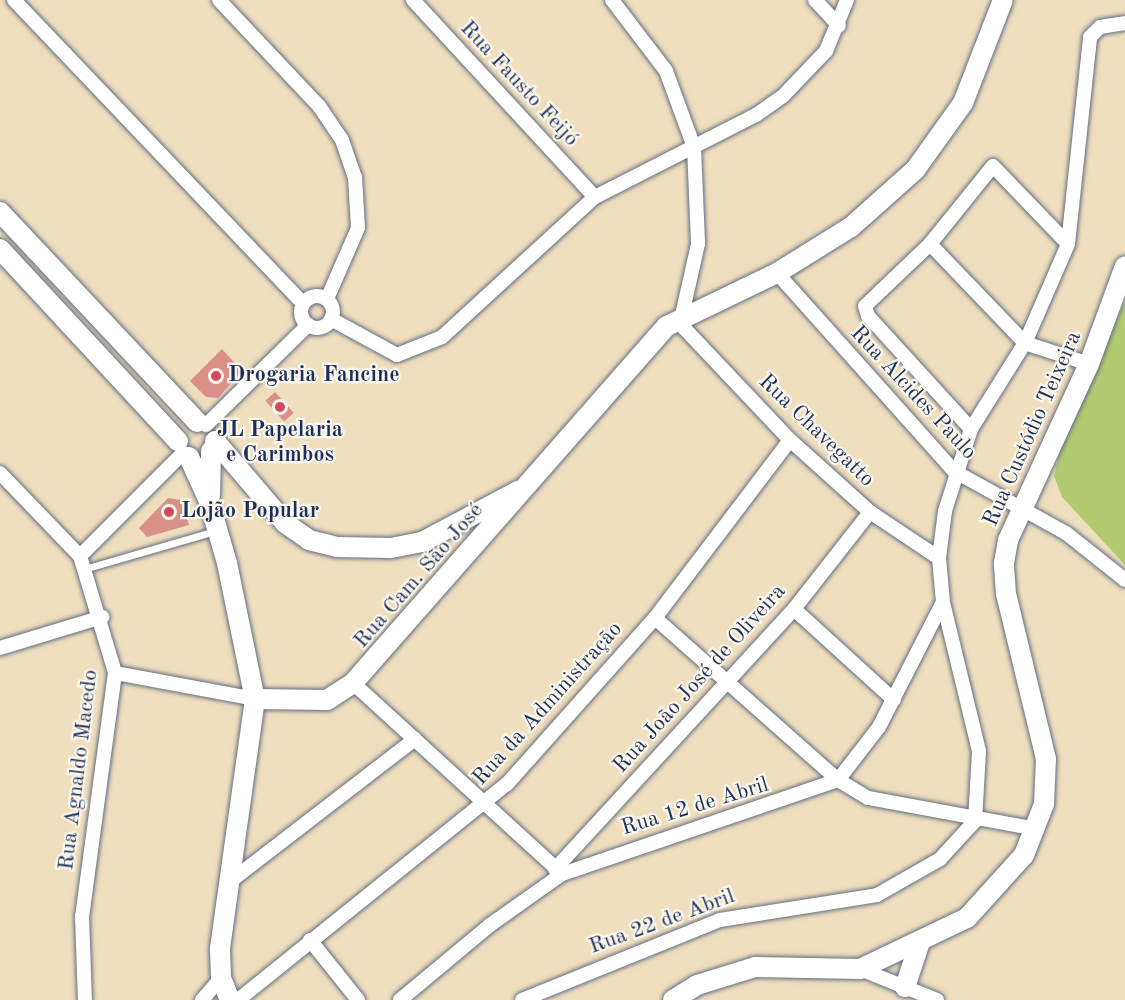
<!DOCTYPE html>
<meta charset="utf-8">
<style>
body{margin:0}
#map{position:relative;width:1125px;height:1000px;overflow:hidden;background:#efdfbe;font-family:"Old Standard TT",serif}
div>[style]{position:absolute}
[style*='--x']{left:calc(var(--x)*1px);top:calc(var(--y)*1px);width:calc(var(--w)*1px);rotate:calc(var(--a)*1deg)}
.green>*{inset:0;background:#b3cb70}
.building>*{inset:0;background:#d89089;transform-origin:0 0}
.roads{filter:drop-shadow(0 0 2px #656d80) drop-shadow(0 0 2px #656d80)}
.lane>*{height:7px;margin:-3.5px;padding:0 3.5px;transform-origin:3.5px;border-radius:3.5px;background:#fff}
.street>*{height:14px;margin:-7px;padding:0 7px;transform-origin:7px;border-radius:7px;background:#fff}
.street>.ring{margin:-7px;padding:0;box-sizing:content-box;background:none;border:14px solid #fff;border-radius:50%}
.secondary>*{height:20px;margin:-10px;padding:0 10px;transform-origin:10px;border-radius:10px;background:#fff}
.dots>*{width:16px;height:16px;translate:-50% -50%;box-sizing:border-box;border:3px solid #fbf7ec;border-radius:50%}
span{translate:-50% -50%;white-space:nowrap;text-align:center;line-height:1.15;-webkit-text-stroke:4.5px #fbf7ec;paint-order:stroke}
.street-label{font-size:22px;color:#1b2f5e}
.poi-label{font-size:22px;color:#1b2f5e;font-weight:700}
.left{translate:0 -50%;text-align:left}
</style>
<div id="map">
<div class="green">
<div style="clip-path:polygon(1125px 301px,1125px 565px,1062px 497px,1054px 476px,1062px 444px)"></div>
</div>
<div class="building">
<div style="clip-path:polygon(222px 349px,242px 371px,218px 398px,206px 397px,190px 381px)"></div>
<div style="left:275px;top:392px;width:28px;height:13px;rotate:48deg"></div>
<div style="clip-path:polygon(168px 498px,181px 500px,189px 525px,147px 537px,139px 528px)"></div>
</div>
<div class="roads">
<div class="lane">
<div style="--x:84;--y:569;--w:136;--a:-16.2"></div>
</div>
<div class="street">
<div style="--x:14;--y:0;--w:419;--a:46.4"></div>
<div style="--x:219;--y:0;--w:146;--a:46.7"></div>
<div style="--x:319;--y:106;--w:41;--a:55.9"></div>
<div style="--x:342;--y:140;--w:39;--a:71"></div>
<div style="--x:355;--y:177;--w:51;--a:86.6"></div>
<div style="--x:358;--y:228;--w:77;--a:113.6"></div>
<div style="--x:413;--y:0;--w:268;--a:47.3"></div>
<div style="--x:612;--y:0;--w:89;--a:52.7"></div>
<div style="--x:666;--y:71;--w:81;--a:69.8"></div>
<div style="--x:694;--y:147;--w:97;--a:87.6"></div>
<div style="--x:698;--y:244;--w:73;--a:102.7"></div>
<div style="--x:682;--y:315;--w:13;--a:81"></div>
<div style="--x:684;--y:328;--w:154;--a:46.6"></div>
<div style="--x:790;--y:440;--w:108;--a:42"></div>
<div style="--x:870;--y:512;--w:83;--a:33.7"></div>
<div style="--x:815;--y:0;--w:35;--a:47"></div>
<div style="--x:930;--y:244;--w:137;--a:46.2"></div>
<div style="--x:1025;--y:343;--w:67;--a:18.2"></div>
<div style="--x:777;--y:273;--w:266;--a:48.2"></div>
<div style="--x:954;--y:471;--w:128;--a:29"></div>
<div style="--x:1066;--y:533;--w:75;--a:38.5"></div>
<div class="ring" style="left:301px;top:296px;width:18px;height:18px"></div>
<div style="--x:331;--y:319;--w:75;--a:28.6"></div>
<div style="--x:397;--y:355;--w:48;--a:-21.8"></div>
<div style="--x:442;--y:337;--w:207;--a:-42.5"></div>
<div style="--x:595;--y:197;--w:181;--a:-27"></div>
<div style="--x:756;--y:115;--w:33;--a:-35"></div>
<div style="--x:783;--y:96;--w:62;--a:-46.3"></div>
<div style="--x:826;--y:51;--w:55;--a:-67.6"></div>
<div style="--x:206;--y:425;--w:143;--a:-44.4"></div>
<div style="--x:971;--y:429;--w:153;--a:-132.3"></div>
<div style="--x:868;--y:316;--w:10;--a:-107"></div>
<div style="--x:865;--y:306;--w:90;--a:-43.6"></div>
<div style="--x:930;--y:244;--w:100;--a:-51.1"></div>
<div style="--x:993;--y:166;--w:108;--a:46.1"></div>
<div style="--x:0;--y:473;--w:115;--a:46.1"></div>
<div style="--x:80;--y:556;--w:122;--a:73.3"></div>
<div style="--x:115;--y:673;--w:245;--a:97.7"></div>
<div style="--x:82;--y:916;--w:84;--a:88"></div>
<div style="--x:80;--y:556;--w:146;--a:-45"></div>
<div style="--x:794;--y:609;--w:135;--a:42.3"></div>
<div style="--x:655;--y:618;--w:244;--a:41.5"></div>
<div style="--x:838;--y:780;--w:35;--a:31"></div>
<div style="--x:868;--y:798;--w:172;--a:10.4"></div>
<div style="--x:0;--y:648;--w:107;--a:-16.9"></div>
<div style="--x:115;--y:673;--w:142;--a:10.5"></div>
<div style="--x:353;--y:683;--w:283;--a:42.4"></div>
<div style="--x:555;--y:869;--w:353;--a:-47.4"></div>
<div style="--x:794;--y:609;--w:123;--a:-51.9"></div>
<div style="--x:232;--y:880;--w:231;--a:-37.6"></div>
<div style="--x:310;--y:940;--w:77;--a:51.3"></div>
<div style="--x:860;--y:969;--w:83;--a:21.9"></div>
<div style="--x:202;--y:1000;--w:29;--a:-49"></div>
<div style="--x:238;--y:1000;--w:345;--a:-38.8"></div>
<div style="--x:507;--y:784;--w:222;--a:-48.3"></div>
<div style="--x:655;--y:618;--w:223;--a:-52.8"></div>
<div style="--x:400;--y:1000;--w:117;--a:-39.8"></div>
<div style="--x:490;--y:925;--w:88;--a:-35.3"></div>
<div style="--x:562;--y:874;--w:292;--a:-18.8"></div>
<div style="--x:838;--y:780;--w:67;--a:-52.3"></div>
<div style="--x:879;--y:727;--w:140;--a:-62.9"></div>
<div style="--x:522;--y:1000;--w:214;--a:-22"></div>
<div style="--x:720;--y:920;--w:159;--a:-9"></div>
<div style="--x:877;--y:895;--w:73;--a:-29.7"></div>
<div style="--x:940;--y:859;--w:52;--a:-47.4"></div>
<div style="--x:975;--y:821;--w:70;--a:-86.7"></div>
<div style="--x:979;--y:751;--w:153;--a:-103.6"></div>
<div style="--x:943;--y:602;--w:44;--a:-95.2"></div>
<div style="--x:939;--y:558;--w:47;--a:-82.7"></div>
<div style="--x:945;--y:511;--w:86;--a:-72.4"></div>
<div style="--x:971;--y:429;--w:102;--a:-57.9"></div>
<div style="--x:1025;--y:343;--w:108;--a:-66.5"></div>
<div style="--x:1068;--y:244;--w:208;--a:-83.9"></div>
<div style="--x:1090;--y:37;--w:14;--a:-45"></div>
<div style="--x:1100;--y:27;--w:25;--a:-9"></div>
</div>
<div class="secondary">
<div style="--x:0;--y:212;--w:288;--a:46.8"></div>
<div style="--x:0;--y:249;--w:262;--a:47.2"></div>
<div style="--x:215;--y:441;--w:108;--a:49.5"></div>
<div style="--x:285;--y:523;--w:29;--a:35"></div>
<div style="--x:309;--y:540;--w:29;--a:14"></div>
<div style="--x:337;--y:547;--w:54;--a:1.1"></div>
<div style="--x:391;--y:548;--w:32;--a:-11"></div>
<div style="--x:422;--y:542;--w:109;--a:-28"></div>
<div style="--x:189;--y:457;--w:48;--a:65.6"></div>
<div style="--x:209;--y:501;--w:65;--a:73.8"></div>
<div style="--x:227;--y:563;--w:139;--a:78.4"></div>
<div style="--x:255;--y:699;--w:252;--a:98"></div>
<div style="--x:220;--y:949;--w:29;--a:88"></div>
<div style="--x:221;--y:978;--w:24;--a:68"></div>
<div style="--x:210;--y:496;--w:45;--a:-88.7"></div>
<div style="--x:255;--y:699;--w:72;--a:0.8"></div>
<div style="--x:327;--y:700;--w:31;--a:-33"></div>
<div style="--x:353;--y:683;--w:475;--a:-48.7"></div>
<div style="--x:667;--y:326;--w:122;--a:-25.7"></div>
<div style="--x:777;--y:273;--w:87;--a:-31.9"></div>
<div style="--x:851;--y:227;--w:86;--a:-41.7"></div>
<div style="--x:915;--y:170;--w:82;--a:-54.4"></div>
<div style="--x:963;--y:103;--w:110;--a:-68.8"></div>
<div style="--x:905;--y:987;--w:47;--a:-71.6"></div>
<div style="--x:673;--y:1000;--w:28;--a:-32"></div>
<div style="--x:697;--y:985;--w:61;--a:-17.2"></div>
<div style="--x:755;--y:967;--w:105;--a:1.1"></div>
<div style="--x:860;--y:969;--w:119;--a:-25.5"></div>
<div style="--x:967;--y:918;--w:85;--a:-47.9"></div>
<div style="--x:1024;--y:855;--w:55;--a:-68.6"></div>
<div style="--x:1044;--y:804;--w:45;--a:-87.5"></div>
<div style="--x:1046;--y:759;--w:170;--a:-103.6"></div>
<div style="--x:1006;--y:594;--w:31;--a:-94"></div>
<div style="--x:1004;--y:563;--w:23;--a:-80"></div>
<div style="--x:1008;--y:540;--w:194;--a:-65.3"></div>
<div style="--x:1089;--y:364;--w:104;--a:-69.8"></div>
</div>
</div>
<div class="dots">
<div style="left:216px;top:376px;background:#d1495b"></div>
<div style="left:280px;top:407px;background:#d1495b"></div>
<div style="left:169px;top:512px;background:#d1495b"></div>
</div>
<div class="street-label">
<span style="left:519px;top:84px;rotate:47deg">Rua Fausto Feijó</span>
<span style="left:913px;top:393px;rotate:47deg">Rua Alcides Paulo</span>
<span style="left:1033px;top:429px;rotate:-66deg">Rua Custódio Teixeira</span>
<span style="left:816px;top:431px;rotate:44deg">Rua Chavegatto</span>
<span style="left:419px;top:576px;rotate:-49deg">Rua Cam. São José</span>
<span style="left:700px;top:679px;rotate:-48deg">Rua João José de Oliveira</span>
<span style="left:548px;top:704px;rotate:-48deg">Rua da Administração</span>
<span style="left:79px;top:770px;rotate:-83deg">Rua Agnaldo Macedo</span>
<span style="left:695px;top:807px;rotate:-17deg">Rua 12 de Abril</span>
<span style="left:662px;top:922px;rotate:-20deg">Rua 22 de Abril</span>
</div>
<div class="poi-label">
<span class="left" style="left:228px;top:376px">Drogaria Fancine</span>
<span style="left:280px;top:443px">JL Papelaria<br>e Carimbos</span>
<span class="left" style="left:181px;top:512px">Lojão Popular</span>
</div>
</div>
